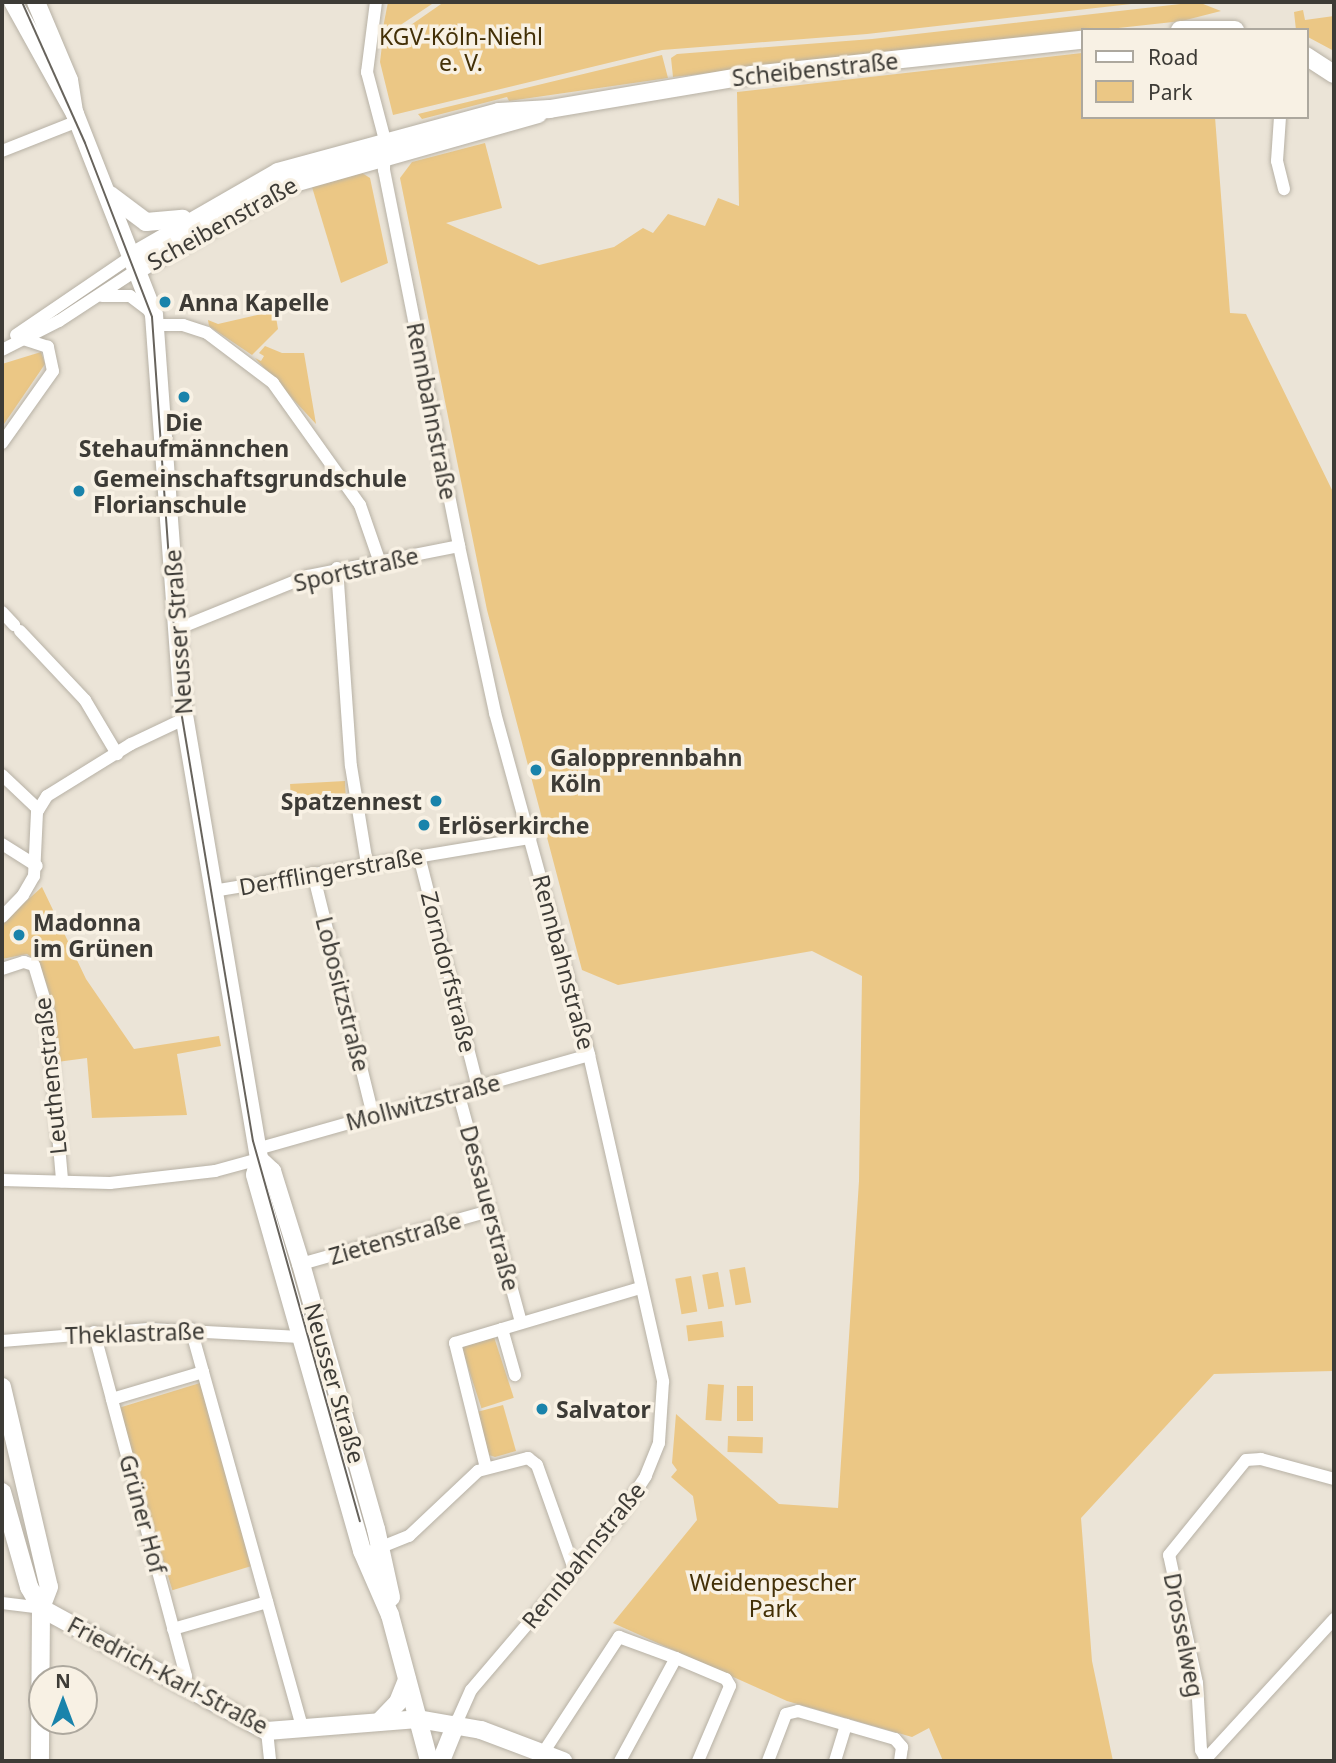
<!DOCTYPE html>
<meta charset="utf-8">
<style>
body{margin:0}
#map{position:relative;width:1336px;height:1763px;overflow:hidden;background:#ebe4d7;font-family:"Noto Sans",sans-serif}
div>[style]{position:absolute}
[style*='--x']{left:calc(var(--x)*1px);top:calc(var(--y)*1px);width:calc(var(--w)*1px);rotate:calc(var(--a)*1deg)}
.green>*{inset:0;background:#ebc785;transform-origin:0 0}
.roads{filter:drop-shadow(0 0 2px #b7b1a5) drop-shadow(0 0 2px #b7b1a5)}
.street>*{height:12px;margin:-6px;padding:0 6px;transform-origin:6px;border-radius:6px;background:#fff}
.secondary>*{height:18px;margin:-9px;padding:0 9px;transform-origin:9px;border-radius:9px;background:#fff}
.tram>*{height:2px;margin:-1px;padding:0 1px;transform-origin:1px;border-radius:1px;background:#67635c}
.dots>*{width:19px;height:19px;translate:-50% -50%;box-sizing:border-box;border:4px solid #f8f1e4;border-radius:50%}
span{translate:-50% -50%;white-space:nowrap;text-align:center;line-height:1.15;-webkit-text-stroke:7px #f8f1e4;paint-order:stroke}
.park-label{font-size:23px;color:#433007}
.street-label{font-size:23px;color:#3d3b36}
.poi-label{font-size:23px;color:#3d3b36;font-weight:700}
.left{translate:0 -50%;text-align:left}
.right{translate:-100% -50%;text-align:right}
.frame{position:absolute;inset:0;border:4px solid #3d3b36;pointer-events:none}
.legend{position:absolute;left:1081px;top:28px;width:228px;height:91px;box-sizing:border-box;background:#f8f1e4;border:2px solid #ada89e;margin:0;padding:9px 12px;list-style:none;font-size:21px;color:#3d3b36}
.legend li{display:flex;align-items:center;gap:14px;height:35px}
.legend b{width:35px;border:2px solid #ada89e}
.north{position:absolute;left:28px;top:1665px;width:70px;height:70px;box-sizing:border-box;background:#f8f1e4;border:2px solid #ada89e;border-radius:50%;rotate:0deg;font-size:19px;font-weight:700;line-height:28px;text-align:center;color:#3d3b36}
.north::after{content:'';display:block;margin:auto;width:24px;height:32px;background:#1983ab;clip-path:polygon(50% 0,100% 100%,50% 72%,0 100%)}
</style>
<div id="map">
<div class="green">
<div style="clip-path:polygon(388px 2px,435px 2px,381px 38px)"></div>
<div style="clip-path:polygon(444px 2px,1128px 2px,1131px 4px,867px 34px,662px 50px,393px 115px,380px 62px,382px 45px)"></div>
<div style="clip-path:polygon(1198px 2px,1221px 11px,1182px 21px,673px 77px,671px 58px,677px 54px,872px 39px)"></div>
<div style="clip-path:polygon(1303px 10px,1305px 20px,1334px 16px,1334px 51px,1306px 36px,1306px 30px,1296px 30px,1294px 12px)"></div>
<div style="clip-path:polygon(1082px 53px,1082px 117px,1215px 117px,1230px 313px,1246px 314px,1334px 494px,1334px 1371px,1214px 1374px,1081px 1518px,1092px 1661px,1113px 1761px,943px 1761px,929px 1728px,912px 1737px,787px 1701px,613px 1623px,697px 1520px,693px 1496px,671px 1477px,677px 1470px,672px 1463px,676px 1414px,779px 1504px,838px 1508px,859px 1181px,862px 976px,812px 951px,618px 985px,582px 970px,487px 610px,400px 178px,412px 162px,485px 143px,502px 208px,446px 223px,539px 265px,614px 247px,643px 228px,653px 233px,668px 214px,705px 226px,718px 198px,739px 206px,737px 92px)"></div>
<div style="clip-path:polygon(662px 55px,668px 78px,509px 101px,507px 97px,422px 119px,418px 114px)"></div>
<div style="clip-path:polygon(362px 173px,370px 178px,388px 263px,341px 283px,312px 187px)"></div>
<div style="clip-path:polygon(275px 311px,278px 329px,252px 355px,209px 326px,208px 320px,218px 324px)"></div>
<div style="clip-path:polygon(265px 346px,282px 353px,304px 353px,316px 424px,255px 358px,261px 361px,264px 356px,259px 353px)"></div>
<div style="clip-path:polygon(41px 352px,45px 364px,2px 427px,2px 364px)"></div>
<div style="left:345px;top:781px;width:20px;height:55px;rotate:87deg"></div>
<div style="clip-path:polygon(42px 887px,86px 979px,134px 1049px,219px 1036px,221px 1046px,177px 1054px,187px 1115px,92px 1118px,87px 1058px,57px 1062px,55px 1009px,39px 963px,27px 954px,2px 959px,2px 923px)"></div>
<div style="left:745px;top:1267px;width:36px;height:16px;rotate:80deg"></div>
<div style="left:718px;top:1272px;width:35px;height:16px;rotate:80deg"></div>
<div style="left:691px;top:1276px;width:36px;height:16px;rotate:80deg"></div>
<div style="left:722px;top:1321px;width:16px;height:36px;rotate:83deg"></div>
<div style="left:494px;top:1337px;width:64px;height:34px;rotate:72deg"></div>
<div style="left:200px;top:1383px;width:190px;height:87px;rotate:73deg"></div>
<div style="left:708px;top:1384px;width:16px;height:36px;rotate:4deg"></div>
<div style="left:737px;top:1386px;width:16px;height:35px"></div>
<div style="clip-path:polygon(503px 1405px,516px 1451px,495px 1457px,489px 1455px,477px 1412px)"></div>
<div style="left:728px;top:1436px;width:35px;height:16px;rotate:2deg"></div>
</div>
<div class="roads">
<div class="street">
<div style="--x:376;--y:2;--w:71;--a:97.3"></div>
<div style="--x:367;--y:72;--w:70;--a:75.2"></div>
<div style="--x:385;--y:140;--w:30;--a:92"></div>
<div style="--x:384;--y:170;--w:383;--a:78.7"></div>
<div style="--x:459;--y:546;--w:171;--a:77.8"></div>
<div style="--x:495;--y:713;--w:355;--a:74.6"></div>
<div style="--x:589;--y:1055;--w:335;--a:77.2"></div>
<div style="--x:663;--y:1382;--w:61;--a:93.8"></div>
<div style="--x:659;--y:1443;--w:35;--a:112"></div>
<div style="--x:646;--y:1476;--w:50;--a:123.7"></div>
<div style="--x:618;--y:1518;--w:226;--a:130.5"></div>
<div style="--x:471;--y:1690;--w:37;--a:114"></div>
<div style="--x:1280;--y:117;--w:44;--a:93.9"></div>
<div style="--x:1277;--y:161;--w:29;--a:76"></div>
<div style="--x:2;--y:151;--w:82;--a:-21.5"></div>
<div style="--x:102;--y:296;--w:28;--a:0"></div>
<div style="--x:130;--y:296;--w:26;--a:37"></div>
<div style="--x:156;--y:325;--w:27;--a:0"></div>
<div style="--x:183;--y:325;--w:25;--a:18"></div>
<div style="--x:207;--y:333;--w:83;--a:37.1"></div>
<div style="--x:273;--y:383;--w:150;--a:54.5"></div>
<div style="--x:360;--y:505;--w:58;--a:70.9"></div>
<div style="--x:16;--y:335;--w:140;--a:-34.3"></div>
<div style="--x:2;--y:350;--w:64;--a:-27"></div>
<div style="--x:59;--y:321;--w:93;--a:-33.2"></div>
<div style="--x:2;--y:443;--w:88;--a:-54.7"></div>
<div style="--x:53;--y:371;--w:25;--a:-102"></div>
<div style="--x:48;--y:347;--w:25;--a:-162"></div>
<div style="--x:337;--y:568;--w:198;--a:86"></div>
<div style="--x:351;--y:766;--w:99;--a:80.7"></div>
<div style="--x:2;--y:612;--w:18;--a:47"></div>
<div style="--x:177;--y:629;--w:141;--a:-22"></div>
<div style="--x:308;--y:576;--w:154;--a:-11.2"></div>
<div style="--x:20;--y:631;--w:95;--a:46.7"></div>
<div style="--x:85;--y:700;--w:63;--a:59.3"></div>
<div style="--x:2;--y:775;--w:50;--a:43.4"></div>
<div style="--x:2;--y:844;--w:41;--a:32.2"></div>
<div style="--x:419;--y:856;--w:238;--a:75.7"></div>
<div style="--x:313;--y:873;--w:249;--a:76.1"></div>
<div style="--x:213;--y:891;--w:322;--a:-9.5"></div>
<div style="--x:2;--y:917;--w:30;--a:-46"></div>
<div style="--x:23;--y:895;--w:22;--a:-60"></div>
<div style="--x:34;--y:876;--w:64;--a:-87.3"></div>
<div style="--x:37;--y:812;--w:19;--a:-58"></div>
<div style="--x:47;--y:796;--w:99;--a:-31.8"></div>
<div style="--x:131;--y:744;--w:59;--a:-25.3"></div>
<div style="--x:2;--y:969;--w:23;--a:-18"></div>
<div style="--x:24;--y:962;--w:10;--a:17"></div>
<div style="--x:34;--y:965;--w:45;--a:73.2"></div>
<div style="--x:47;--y:1008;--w:174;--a:85"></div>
<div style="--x:458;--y:1092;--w:239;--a:74.7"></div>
<div style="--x:257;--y:1149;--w:345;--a:-15.8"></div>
<div style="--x:2;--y:1180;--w:108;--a:1.6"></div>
<div style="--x:110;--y:1183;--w:106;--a:-6.5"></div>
<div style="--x:215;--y:1171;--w:46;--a:-15.3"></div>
<div style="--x:301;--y:1264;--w:196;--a:-15.7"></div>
<div style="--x:191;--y:1329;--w:45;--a:74.4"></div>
<div style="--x:502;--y:1329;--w:144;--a:-16.5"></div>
<div style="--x:94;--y:1332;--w:69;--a:75"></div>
<div style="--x:2;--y:1341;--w:147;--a:-4.7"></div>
<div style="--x:149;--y:1329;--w:151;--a:3"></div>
<div style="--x:486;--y:1468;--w:129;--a:-103.9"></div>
<div style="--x:455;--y:1343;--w:49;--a:-16.6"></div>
<div style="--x:502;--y:1329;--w:48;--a:74.2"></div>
<div style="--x:374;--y:1550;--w:38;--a:-22"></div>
<div style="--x:409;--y:1536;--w:95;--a:-43.3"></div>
<div style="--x:478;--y:1471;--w:52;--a:-14.6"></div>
<div style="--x:528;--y:1458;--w:11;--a:38"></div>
<div style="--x:537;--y:1465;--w:110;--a:70.4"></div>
<div style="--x:2;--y:1603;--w:39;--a:7"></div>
<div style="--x:173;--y:1629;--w:98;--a:-16"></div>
<div style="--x:184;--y:1683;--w:7;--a:-74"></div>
<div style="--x:186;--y:1676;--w:287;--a:-105"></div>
<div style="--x:112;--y:1399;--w:95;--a:-16.5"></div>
<div style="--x:203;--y:1372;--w:372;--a:74.4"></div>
<div style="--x:267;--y:1731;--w:30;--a:84"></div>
<div style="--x:543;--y:1753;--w:139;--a:-56.8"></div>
<div style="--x:619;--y:1637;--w:61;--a:20.2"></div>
<div style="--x:1206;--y:1759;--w:10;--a:-119"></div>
<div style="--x:1201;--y:1750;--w:67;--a:-93.4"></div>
<div style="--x:1197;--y:1683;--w:131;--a:-102.3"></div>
<div style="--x:1169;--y:1555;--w:122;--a:-51"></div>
<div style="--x:1246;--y:1460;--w:15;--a:-4"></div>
<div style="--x:1261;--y:1459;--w:76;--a:15.3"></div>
<div style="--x:620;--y:1761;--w:117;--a:-61.5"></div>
<div style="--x:676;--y:1658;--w:54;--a:22.8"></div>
<div style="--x:726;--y:1679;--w:8;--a:60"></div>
<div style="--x:730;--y:1686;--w:82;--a:113.1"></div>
<div style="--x:768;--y:1761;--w:50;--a:-69"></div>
<div style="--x:786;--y:1714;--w:12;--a:-14"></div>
<div style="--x:798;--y:1711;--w:101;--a:16.1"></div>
<div style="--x:895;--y:1739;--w:11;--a:49"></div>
<div style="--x:902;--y:1747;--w:14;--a:98"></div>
<div style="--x:835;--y:1761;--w:38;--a:-73"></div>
<div style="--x:1204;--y:1761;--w:193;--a:-47.5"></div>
</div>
<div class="secondary">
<div style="--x:13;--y:2;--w:128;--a:61"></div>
<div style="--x:75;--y:114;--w:216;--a:68.5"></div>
<div style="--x:154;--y:315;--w:395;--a:85.8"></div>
<div style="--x:183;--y:709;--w:456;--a:80.4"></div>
<div style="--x:259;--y:1159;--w:16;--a:104"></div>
<div style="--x:255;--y:1175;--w:391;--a:74.1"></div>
<div style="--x:362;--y:1551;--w:70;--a:66.4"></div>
<div style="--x:390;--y:1615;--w:151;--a:75"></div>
<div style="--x:36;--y:2;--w:85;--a:67.1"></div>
<div style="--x:69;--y:80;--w:31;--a:81"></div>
<div style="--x:1180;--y:30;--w:55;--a:0"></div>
<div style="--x:1306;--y:56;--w:33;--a:33"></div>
<div style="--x:110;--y:195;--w:45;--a:36.9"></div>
<div style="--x:146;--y:222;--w:37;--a:-5"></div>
<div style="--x:132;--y:256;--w:168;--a:-29.9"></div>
<div style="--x:278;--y:172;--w:229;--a:-15.2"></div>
<div style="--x:499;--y:112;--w:51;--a:-3.4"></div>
<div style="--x:550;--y:109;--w:205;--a:-9.6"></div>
<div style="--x:752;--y:75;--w:332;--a:-6.1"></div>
<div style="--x:137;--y:270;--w:169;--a:-29.7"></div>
<div style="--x:284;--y:186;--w:264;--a:-15.8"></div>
<div style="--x:259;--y:1159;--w:18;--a:43"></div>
<div style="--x:272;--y:1171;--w:97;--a:72.7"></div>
<div style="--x:301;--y:1264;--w:275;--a:74.2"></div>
<div style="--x:376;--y:1529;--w:70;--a:77.6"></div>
<div style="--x:2;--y:1387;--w:205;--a:76.8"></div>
<div style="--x:49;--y:1587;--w:22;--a:111"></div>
<div style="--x:41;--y:1608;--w:153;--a:90.4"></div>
<div style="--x:2;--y:1492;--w:99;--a:74.1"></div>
<div style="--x:29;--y:1587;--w:24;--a:60"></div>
<div style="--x:41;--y:1608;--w:257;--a:28.6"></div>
<div style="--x:267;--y:1731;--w:151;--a:-4.5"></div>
<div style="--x:418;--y:1719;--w:64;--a:9.9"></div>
<div style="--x:481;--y:1730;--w:88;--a:20.7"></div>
<div style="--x:379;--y:1722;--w:28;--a:-46"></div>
<div style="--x:398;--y:1702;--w:24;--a:-68"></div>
<div style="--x:441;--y:1761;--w:40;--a:-68"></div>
</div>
</div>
<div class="tram">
<div style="--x:22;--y:2;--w:154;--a:65.9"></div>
<div style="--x:85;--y:143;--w:186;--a:68.9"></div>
<div style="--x:152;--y:317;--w:383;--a:86"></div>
<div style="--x:179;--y:699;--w:448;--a:80.5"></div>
<div style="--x:253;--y:1141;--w:395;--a:74.3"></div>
</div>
<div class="dots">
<div style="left:165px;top:302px;background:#1983ab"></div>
<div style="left:184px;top:397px;background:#1983ab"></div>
<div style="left:79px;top:491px;background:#1983ab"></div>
<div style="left:536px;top:770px;background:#1983ab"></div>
<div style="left:436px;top:801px;background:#1983ab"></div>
<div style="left:424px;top:825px;background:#1983ab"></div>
<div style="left:19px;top:935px;background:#1983ab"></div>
<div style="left:542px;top:1409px;background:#1983ab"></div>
</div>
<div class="park-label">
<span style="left:461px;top:49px">KGV-Köln-Niehl<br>e. V.</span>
<span style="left:773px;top:1595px">Weidenpescher<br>Park</span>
</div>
<div class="street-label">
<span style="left:815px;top:69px;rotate:-6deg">Scheibenstraße</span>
<span style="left:222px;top:223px;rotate:-29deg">Scheibenstraße</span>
<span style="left:432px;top:411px;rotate:79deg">Rennbahnstraße</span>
<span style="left:356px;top:569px;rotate:-13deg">Sportstraße</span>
<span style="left:178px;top:632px;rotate:-94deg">Neusser Straße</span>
<span style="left:331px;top:871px;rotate:-10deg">Derfflingerstraße</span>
<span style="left:564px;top:962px;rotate:75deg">Rennbahnstraße</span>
<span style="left:449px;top:972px;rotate:76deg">Zorndorfstraße</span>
<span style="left:343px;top:994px;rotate:76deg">Lobositzstraße</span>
<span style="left:50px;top:1076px;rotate:-96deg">Leuthenstraße</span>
<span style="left:423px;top:1102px;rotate:-15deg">Mollwitzstraße</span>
<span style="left:490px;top:1208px;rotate:75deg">Dessauerstraße</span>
<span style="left:395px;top:1238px;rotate:-16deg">Zietenstraße</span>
<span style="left:135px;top:1333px;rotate:-2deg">Theklastraße</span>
<span style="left:335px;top:1383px;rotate:74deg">Neusser Straße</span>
<span style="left:143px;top:1514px;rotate:75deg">Grüner Hof</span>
<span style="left:583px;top:1555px;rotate:-51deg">Rennbahnstraße</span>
<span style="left:1184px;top:1635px;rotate:79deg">Drosselweg</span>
<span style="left:168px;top:1675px;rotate:28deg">Friedrich-Karl-Straße</span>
</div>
<div class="poi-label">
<span class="left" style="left:179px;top:302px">Anna Kapelle</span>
<span style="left:184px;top:435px">Die<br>Stehaufmännchen</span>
<span class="left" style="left:93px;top:491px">Gemeinschaftsgrundschule<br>Florianschule</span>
<span class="left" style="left:550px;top:770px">Galopprennbahn<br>Köln</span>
<span class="right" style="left:422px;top:801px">Spatzennest</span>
<span class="left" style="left:438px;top:825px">Erlöserkirche</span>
<span class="left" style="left:33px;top:935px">Madonna<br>im Grünen</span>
<span class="left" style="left:556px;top:1409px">Salvator</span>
</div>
<div class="frame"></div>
<ul class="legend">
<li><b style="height:9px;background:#fff"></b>Road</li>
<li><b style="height:19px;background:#ebc785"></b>Park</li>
</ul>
<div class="north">N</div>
</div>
